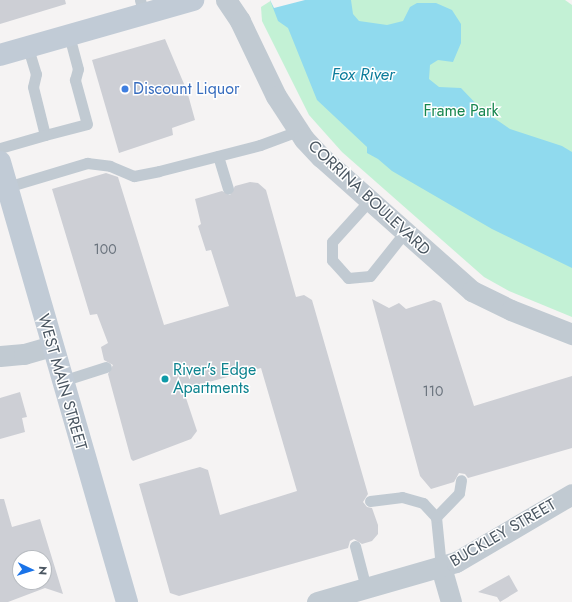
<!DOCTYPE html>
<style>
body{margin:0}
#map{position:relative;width:572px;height:602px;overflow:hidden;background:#f5f3f3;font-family:Jost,sans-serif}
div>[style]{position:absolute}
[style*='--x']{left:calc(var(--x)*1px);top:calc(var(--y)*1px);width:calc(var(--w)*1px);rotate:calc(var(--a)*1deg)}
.green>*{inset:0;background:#c3f1d5}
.water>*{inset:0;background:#90daee}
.pier>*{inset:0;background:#f5f3f3}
.building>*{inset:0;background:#cdcfd5}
.lane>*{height:11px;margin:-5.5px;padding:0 5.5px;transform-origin:5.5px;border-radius:5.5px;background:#c1cad2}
.street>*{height:21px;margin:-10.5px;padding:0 10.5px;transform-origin:10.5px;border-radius:10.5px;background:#c1cad2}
.secondary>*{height:22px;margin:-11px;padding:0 11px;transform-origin:11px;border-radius:11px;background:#c1cbd6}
.dots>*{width:11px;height:11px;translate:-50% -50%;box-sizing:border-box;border:2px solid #fff;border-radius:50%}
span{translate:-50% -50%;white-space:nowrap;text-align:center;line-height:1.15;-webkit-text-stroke:3px #fff;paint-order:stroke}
.number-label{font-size:14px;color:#6b747e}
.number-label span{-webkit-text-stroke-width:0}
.shop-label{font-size:16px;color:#366cbe}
.left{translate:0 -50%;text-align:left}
.park-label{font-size:16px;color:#17864f}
.street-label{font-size:16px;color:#4a5661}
.culture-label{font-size:16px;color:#0d838f}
.water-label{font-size:17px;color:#0c7c9b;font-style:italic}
.north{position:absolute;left:12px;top:550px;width:40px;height:40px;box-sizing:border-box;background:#fff;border:1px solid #b7bbc0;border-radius:50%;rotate:94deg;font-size:11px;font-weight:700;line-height:16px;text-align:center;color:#4a5661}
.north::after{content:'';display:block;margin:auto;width:14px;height:18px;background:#1a73e8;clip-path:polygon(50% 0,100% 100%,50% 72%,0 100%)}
</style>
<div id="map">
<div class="green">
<div style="clip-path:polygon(272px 0,565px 0,572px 5px,572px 317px,509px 291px,484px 277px,342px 152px,309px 115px,262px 21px,261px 7px)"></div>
</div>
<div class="water">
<div style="clip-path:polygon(270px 0,351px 0,353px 14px,359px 21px,387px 25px,403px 21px,410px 7px,417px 3px,436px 3px,452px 10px,461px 24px,461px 43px,453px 62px,438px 60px,430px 65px,429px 79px,439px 87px,461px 88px,481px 109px,510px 129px,562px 146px,572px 152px,572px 268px,492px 229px,392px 171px,378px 159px,367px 153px,367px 147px,317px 100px,288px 28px,278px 21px)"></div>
</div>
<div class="pier">
<div style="clip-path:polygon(270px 0,305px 0,274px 8px)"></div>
</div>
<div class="building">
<div style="clip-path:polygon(0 0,65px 0,66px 4px,0 24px)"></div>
<div style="clip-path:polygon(165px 39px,187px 91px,195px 120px,172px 128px,173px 135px,119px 153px,92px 60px)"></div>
<div style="clip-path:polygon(106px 173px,118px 177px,164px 325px,229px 306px,211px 250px,206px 251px,198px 226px,201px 224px,195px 199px,222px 191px,230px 195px,235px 186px,250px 182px,258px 183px,266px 190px,296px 297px,304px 295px,312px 300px,368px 494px,363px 502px,367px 507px,372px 508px,378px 525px,378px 534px,372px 541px,362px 544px,354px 539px,350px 541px,348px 548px,179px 596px,170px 593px,139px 484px,200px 467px,208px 470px,220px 515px,297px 491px,261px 368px,183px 389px,197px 431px,191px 439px,133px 461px,131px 459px,108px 374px,113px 365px,104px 360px,101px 347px,108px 343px,97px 314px,90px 315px,52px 189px)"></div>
<div style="clip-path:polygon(372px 299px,389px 308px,399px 303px,406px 309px,434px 300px,441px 303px,474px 406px,572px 376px,572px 448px,468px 478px,465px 474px,459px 473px,454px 482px,431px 489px,420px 476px)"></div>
<div style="clip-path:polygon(20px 392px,27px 417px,22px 418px,25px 432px,0 439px,0 398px)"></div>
<div style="clip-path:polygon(evenodd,0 499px,4px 499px,12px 527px,40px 519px,63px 594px,45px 588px,8px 602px,0 602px,0 499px,20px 558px,44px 558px,44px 582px,20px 582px,20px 558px)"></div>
<div style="clip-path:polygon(509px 575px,518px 591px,500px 602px,497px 597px,478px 592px)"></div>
</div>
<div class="lane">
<div style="--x:140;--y:0;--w:15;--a:74"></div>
<div style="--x:28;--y:48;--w:27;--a:73"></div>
<div style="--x:36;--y:74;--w:13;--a:103"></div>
<div style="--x:33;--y:87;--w:49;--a:76"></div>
<div style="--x:45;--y:135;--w:43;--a:-14.7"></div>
<div style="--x:87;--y:124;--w:46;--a:-105.3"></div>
<div style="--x:75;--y:80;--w:11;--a:-75"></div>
<div style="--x:78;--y:69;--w:34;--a:-105"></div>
<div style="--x:0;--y:148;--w:47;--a:-16.1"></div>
<div style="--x:218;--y:156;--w:34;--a:73"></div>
<div style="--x:7;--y:187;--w:84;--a:-16.7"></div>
<div style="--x:87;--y:163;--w:23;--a:7"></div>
<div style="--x:110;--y:166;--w:26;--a:23"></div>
<div style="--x:134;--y:176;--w:25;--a:-11"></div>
<div style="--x:159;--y:171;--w:104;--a:-14.4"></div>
<div style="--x:260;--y:145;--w:40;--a:-20.2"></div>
<div style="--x:369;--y:201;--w:55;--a:132.1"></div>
<div style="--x:332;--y:242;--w:18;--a:90"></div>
<div style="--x:332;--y:260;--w:24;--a:48"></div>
<div style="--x:348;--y:278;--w:22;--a:-5"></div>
<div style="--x:370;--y:276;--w:56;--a:-51.5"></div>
<div style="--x:62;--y:381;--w:46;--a:-17.7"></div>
<div style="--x:370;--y:501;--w:32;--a:-7"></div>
<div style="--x:402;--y:497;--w:22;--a:16"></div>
<div style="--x:423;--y:503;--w:19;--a:47"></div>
<div style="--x:355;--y:546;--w:43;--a:75.3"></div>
<div style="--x:441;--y:567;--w:50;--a:-95.7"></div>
<div style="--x:436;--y:517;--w:33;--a:-46"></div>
<div style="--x:459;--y:493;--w:13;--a:-81"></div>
</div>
<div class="street">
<div style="--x:226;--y:0;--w:25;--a:56"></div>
<div style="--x:240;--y:21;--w:83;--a:64.4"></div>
<div style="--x:276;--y:96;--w:51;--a:56.9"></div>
<div style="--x:304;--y:139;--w:25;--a:47"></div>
<div style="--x:321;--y:157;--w:202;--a:41.6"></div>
<div style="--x:472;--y:291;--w:43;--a:26"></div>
<div style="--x:511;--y:310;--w:66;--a:21.5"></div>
<div style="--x:0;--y:356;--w:24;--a:-5"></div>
<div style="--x:24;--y:354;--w:29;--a:-16"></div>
<div style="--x:441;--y:567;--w:36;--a:74"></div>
<div style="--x:317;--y:602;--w:145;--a:-16.1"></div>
<div style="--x:456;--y:562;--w:134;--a:-30.4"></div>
</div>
<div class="secondary">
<div style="--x:0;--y:55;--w:201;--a:-15.9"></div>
<div style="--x:0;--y:162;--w:458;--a:73.9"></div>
</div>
<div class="dots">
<div style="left:125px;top:89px;background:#3f7fe0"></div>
<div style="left:165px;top:379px;background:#0f9aa8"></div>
</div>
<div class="number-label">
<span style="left:105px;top:249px">100</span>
<span style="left:433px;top:391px">110</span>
</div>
<div class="shop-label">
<span class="left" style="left:133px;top:89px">Discount Liquor</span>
</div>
<div class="park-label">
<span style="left:461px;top:111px">Frame Park</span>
</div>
<div class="street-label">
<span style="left:369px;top:198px;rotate:43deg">CORRINA BOULEVARD</span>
<span style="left:62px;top:382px;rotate:74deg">WEST MAIN STREET</span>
<span style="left:503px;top:533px;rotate:-30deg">BUCKLEY STREET</span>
</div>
<div class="culture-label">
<span class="left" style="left:173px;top:379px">River's Edge<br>Apartments</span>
</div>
<div class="water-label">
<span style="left:363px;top:75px">Fox River</span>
</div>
<div class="north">N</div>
</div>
